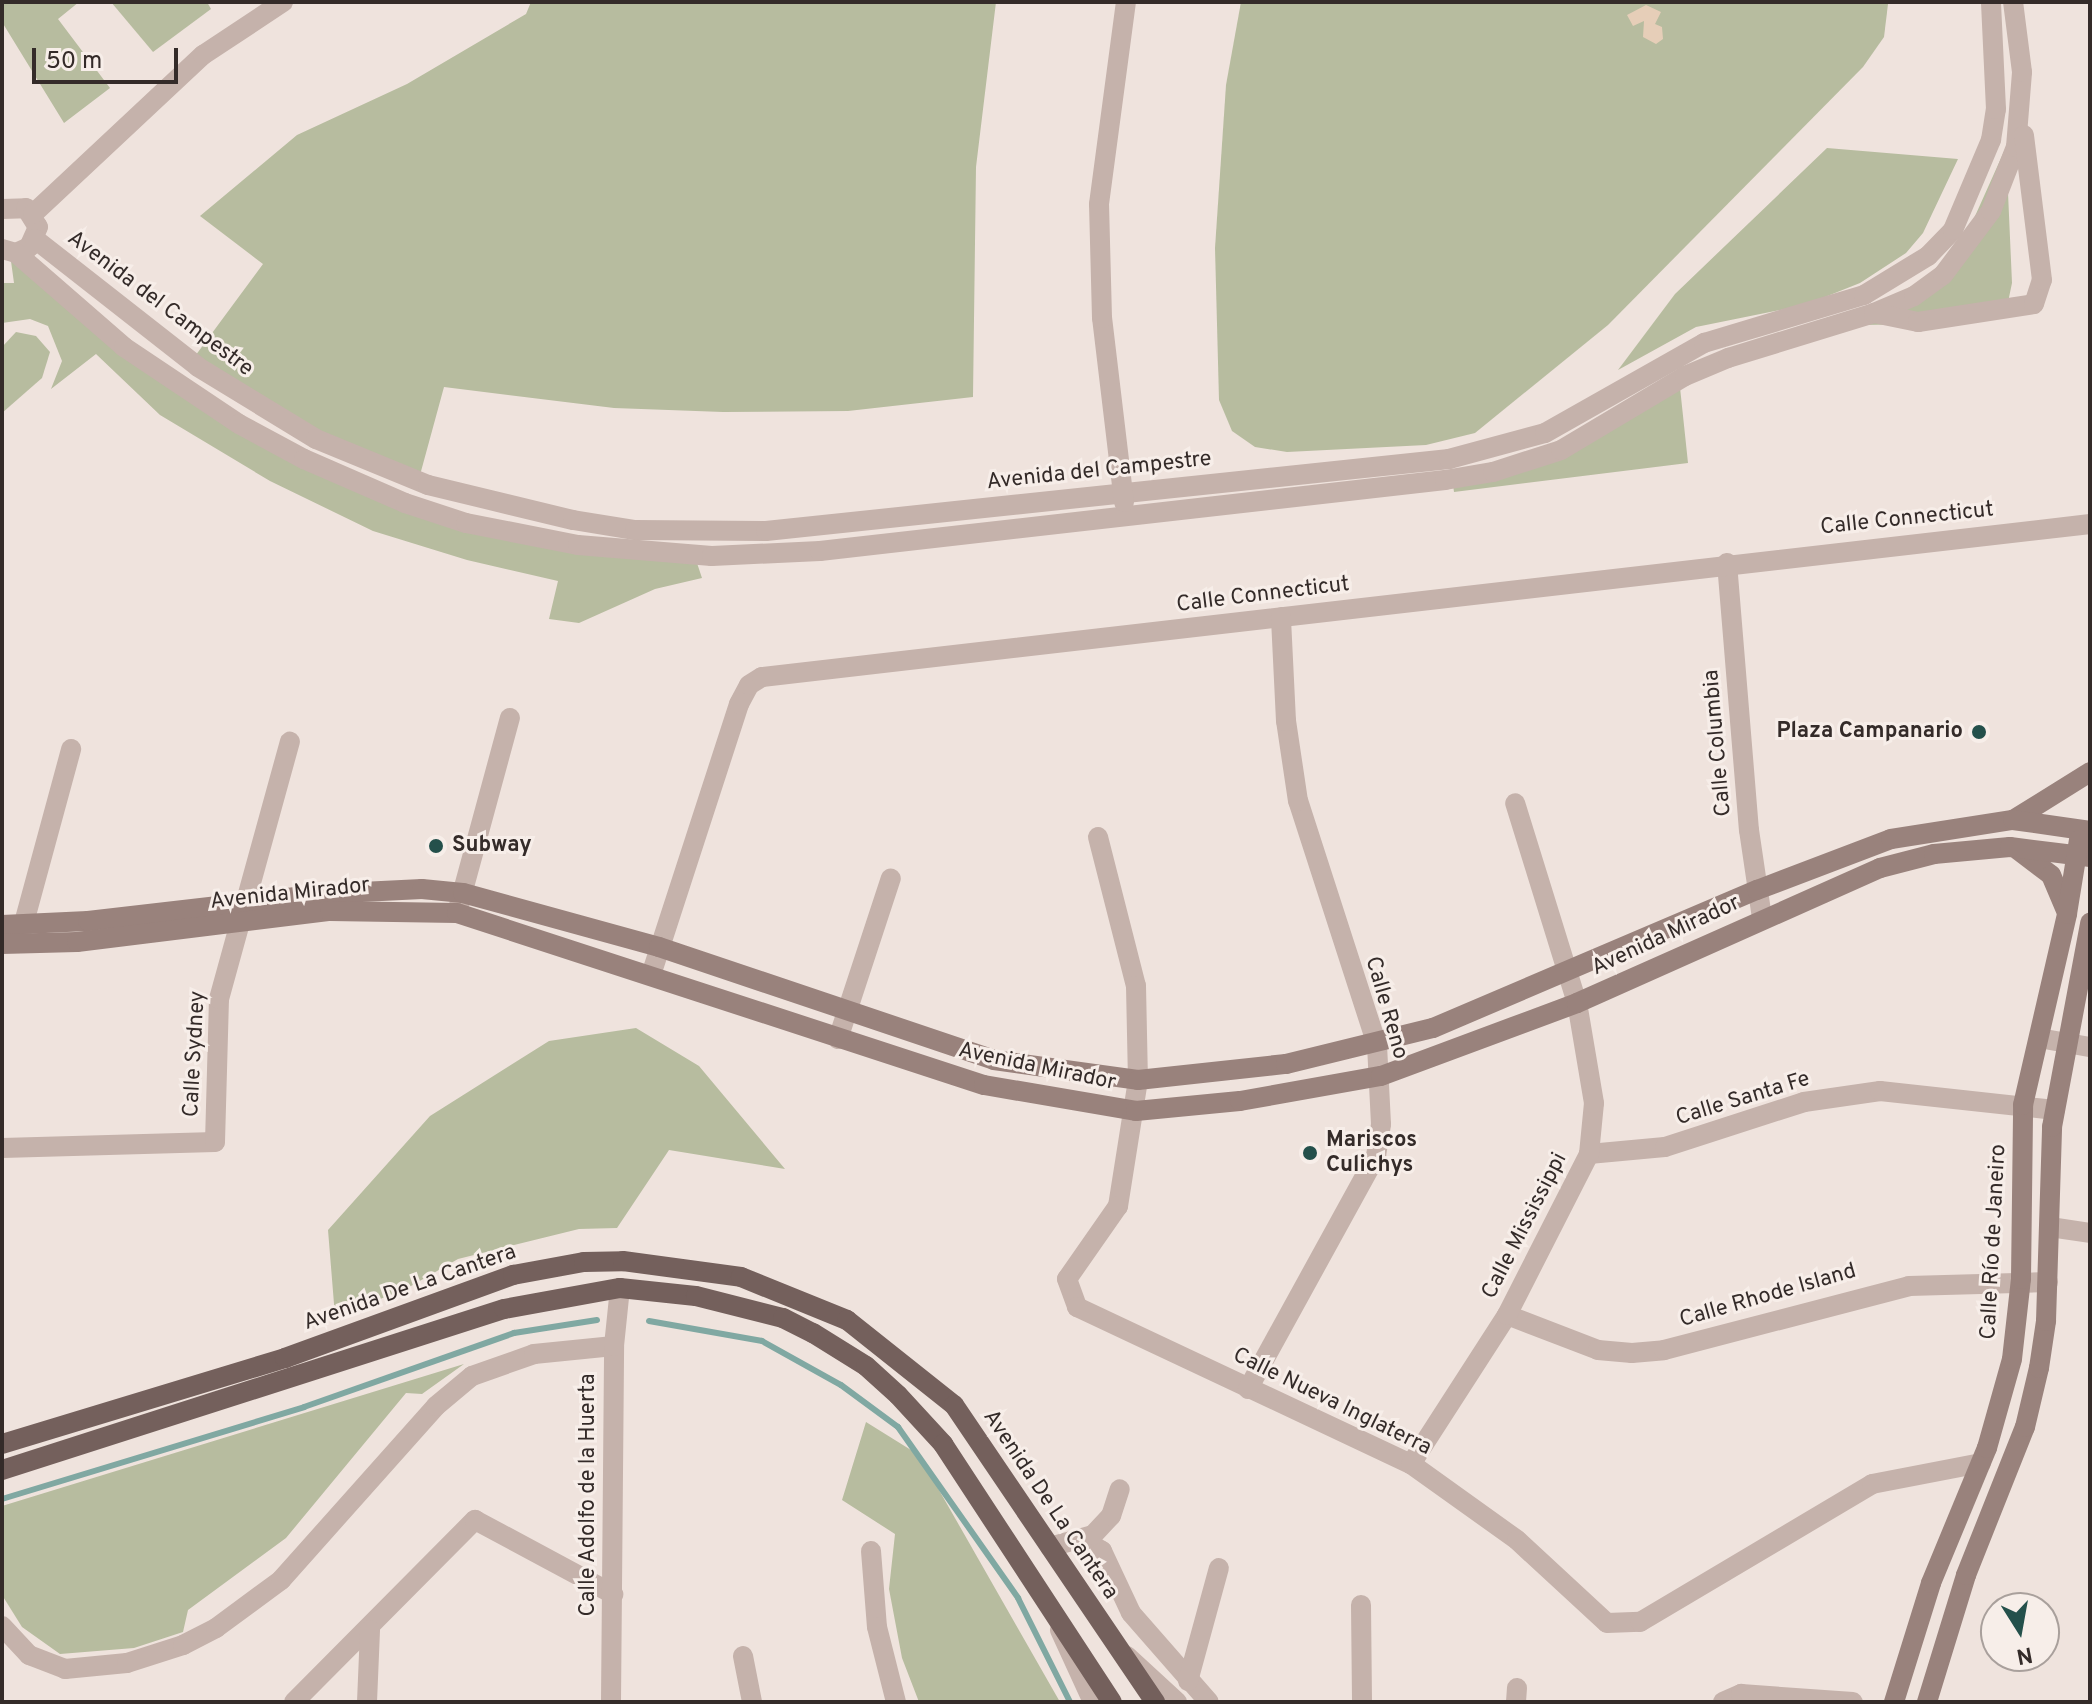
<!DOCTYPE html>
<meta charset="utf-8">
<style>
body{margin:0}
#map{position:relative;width:2092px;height:1704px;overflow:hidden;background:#efe3dd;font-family:Overpass,sans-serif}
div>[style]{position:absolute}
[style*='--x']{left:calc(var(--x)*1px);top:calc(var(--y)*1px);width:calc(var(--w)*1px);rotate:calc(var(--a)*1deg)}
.green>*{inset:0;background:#b7bc9f}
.sand>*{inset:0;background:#e6ceb8}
.stream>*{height:6px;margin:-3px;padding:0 3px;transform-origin:3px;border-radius:3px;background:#80a8a2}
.minor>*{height:20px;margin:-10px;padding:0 10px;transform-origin:10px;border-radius:10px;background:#c5b2ab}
.tertiary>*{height:20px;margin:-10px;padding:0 10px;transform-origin:10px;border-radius:10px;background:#c5b2ab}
.secondary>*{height:20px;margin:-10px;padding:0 10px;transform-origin:10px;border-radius:10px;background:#99827c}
.primary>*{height:20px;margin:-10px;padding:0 10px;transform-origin:10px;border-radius:10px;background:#74605c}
.dots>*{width:22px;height:22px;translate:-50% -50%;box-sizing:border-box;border:4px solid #f7eee9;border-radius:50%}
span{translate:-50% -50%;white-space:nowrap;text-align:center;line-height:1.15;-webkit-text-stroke:6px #f7eee9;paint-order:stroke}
.street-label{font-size:22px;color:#342b29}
.poi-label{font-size:22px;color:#342b29;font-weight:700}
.right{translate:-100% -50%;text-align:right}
.left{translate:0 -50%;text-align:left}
.frame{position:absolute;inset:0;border:4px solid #342b29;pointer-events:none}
.north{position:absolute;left:1980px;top:1592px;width:80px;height:80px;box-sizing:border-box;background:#f7eee9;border:2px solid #a9a09c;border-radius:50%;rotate:169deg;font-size:22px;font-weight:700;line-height:32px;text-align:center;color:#342b29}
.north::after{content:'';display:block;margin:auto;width:28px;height:36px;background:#24504b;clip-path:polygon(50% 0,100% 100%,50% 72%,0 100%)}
.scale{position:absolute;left:32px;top:48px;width:146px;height:36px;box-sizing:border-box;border:4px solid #342b29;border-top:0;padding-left:10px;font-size:24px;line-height:28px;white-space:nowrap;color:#342b29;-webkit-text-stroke:6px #f7eee9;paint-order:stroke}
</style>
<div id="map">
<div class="green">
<div style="clip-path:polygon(2px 2px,79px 2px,58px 19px,110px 88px,64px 123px,2px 22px)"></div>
<div style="clip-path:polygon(111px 2px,207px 2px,211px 9px,153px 52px)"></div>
<div style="clip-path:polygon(531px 2px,996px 2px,976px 167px,973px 397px,848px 411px,723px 412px,614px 408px,444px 387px,417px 486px,187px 367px,263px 264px,200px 216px,297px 135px,407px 84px,526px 14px)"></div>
<div style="clip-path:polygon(1241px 2px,1888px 2px,1888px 4px,1884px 37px,1863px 67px,1608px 325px,1475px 433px,1426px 445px,1287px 452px,1255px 447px,1232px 431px,1219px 400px,1215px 248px,1226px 85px)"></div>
<div style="clip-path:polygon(2006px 147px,2012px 283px,2007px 307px,1924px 324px,1860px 325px,1919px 292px,1967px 234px)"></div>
<div style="clip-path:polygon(1827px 148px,1958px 159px,1923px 233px,1906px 253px,1860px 283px,1805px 305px,1696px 327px,1618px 370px,1675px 294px)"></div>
<div style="clip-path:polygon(10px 254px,227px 420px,454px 523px,694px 554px,702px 578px,655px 589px,579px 623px,549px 619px,558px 581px,467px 560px,373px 531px,270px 481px,160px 415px,96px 354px,51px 389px,62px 361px,48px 326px,30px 319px,2px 323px,2px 283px,14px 283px)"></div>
<div style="clip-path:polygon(16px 332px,36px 336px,50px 352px,42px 378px,2px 413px,2px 347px)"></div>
<div style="clip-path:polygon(1679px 378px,1688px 463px,1454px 492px,1452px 478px,1536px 456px)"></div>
<div style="clip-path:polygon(636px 1028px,699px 1066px,785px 1169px,669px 1150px,617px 1228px,579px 1229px,458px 1259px,404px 1290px,335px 1316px,328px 1230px,430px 1116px,549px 1041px)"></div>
<div style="clip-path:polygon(464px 1364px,422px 1394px,406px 1393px,286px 1538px,188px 1610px,183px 1632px,134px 1648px,60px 1654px,22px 1627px,2px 1595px,2px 1506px)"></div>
<div style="clip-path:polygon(866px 1422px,919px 1455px,1060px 1702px,919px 1702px,902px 1658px,889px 1589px,895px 1534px,842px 1500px)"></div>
</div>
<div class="sand">
<div style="clip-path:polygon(1646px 5px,1661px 12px,1655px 24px,1662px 27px,1663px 39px,1656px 44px,1643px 37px,1644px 21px,1633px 26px,1627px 15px)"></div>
</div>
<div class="stream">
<div style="--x:649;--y:1321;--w:115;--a:10"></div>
<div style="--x:762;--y:1341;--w:90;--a:29.1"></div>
<div style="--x:841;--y:1385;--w:71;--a:36.4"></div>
<div style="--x:898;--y:1427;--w:209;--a:54.9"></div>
<div style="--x:1018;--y:1598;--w:116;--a:63.4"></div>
<div style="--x:2;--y:1499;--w:316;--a:-16.9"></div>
<div style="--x:304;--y:1407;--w:223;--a:-19.4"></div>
<div style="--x:514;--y:1333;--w:84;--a:-8.9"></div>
</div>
<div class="minor">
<div style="--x:2;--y:209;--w:24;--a:-2"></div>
<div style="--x:26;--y:208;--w:22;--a:58"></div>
<div style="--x:38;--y:227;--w:22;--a:114"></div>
<div style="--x:29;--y:247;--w:14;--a:155"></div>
<div style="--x:16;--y:253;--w:15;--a:-164"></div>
<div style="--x:33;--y:214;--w:233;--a:-43.1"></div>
<div style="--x:203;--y:55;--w:96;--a:-33.5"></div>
<div style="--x:35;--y:239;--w:207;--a:38.1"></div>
<div style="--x:198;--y:367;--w:138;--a:31.4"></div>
<div style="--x:316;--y:439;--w:121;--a:22.3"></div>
<div style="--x:428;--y:485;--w:149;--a:13.6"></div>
<div style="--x:573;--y:520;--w:63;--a:9.2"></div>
<div style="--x:635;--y:530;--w:131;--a:0.4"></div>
<div style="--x:766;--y:531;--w:687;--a:-6.02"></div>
<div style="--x:1449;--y:459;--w:99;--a:-15.2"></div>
<div style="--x:1545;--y:433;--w:183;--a:-29.5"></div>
<div style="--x:1704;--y:343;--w:167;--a:-16.7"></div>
<div style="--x:1864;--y:295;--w:75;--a:-31.4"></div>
<div style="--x:1928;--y:256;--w:36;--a:-46"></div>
<div style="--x:1953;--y:230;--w:98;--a:-67.1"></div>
<div style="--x:1991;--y:140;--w:31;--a:-81"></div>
<div style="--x:1996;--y:109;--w:107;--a:-92.7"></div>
<div style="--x:16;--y:253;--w:143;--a:41"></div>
<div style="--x:124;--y:347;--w:138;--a:33.8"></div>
<div style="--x:239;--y:424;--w:74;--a:28.3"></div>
<div style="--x:304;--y:459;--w:110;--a:23.5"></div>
<div style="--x:405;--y:503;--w:64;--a:18.2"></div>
<div style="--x:466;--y:523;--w:114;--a:11.1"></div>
<div style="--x:578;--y:545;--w:134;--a:4.7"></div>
<div style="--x:712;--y:556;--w:108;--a:-2.7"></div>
<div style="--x:820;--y:551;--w:629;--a:-6.48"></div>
<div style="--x:1445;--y:480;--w:49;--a:-9.5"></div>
<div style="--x:1493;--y:472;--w:71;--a:-17.9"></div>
<div style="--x:1561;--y:450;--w:144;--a:-30.8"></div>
<div style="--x:1685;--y:376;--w:47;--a:-22.7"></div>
<div style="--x:1728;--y:358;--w:153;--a:-17.1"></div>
<div style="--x:1874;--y:313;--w:43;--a:-23"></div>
<div style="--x:1914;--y:296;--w:36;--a:-36"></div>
<div style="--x:1943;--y:275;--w:80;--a:-53.1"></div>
<div style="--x:1991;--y:211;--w:69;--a:-68.7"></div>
<div style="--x:2016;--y:147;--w:75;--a:-85.4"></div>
<div style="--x:2022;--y:72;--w:71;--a:-97.3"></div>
<div style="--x:1874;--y:313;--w:45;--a:11.6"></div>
<div style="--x:1918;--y:322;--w:117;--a:-8.8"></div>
<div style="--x:2034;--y:304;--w:25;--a:-72"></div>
<div style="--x:2042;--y:280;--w:146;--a:-97.1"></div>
<div style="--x:1124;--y:502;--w:185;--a:-96.8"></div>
<div style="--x:1102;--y:318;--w:114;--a:-91.5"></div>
<div style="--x:1099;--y:204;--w:204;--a:-82.4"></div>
<div style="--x:1727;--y:563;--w:268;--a:85.3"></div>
<div style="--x:1749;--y:830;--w:89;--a:81.6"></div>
<div style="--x:1098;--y:837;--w:154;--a:75.7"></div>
<div style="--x:1136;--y:986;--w:94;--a:88.8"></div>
<div style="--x:1138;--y:1080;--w:128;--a:99"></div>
<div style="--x:1118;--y:1206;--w:89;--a:124.9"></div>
<div style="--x:1067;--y:1279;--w:30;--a:70"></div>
<div style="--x:1077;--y:1307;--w:369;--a:25.2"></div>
<div style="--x:1411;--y:1464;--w:130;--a:35.6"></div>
<div style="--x:1517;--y:1540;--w:122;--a:42.7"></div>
<div style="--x:1607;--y:1623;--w:33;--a:-2"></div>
<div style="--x:1640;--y:1622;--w:270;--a:-30.7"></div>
<div style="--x:1872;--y:1484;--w:111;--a:-10.9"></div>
<div style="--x:458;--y:909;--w:198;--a:-74.8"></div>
<div style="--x:19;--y:941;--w:199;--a:-74.8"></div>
<div style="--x:651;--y:975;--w:285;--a:-72"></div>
<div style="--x:739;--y:704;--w:21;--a:-62"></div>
<div style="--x:749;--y:685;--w:15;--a:-32"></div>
<div style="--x:762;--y:677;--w:1337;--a:-6.57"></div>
<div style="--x:2039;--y:1038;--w:52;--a:10"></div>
<div style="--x:838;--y:1039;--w:169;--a:-71.8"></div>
<div style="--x:2;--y:1148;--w:213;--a:-1.6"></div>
<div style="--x:215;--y:1142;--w:143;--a:-88.4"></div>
<div style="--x:219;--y:999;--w:267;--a:-74.6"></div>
<div style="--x:1589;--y:1154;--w:76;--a:-5.3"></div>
<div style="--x:1665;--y:1147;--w:146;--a:-17.9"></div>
<div style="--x:1804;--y:1102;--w:77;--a:-8.2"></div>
<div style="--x:1880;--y:1091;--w:176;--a:6.2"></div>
<div style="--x:2050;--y:1227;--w:40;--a:8.5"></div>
<div style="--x:1507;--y:1315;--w:97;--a:21"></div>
<div style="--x:1598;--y:1350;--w:34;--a:5"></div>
<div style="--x:1632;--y:1353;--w:32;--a:-5"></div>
<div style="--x:1664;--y:1350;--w:253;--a:-14.6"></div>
<div style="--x:1909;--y:1286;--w:139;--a:-1.6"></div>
<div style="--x:1248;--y:1389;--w:266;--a:-61.2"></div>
<div style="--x:1376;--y:1156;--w:32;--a:-81"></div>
<div style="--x:1381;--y:1124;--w:79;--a:-92.9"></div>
<div style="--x:1377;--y:1045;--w:256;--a:-107.9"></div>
<div style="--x:1298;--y:801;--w:81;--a:-98.5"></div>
<div style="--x:1286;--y:721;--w:104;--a:-92.8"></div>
<div style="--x:1411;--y:1464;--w:177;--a:-57.2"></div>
<div style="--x:1507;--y:1315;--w:181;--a:-63"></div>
<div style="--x:1589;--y:1154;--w:51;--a:-84.4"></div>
<div style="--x:1594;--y:1103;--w:101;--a:-99.6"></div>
<div style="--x:1577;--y:1003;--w:209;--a:-107.2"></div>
<div style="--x:1083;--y:1540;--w:22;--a:30"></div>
<div style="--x:1102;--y:1551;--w:68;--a:64.9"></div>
<div style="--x:1131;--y:1613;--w:118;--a:48.8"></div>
<div style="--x:1050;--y:1547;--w:45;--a:-15.6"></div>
<div style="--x:1093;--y:1535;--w:26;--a:-47"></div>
<div style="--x:1111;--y:1516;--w:28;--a:-72"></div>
<div style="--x:871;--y:1551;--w:76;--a:85.5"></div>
<div style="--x:877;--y:1627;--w:77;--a:75.8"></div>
<div style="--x:1361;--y:1605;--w:97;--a:89.4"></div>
<div style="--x:2;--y:1626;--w:40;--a:47"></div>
<div style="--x:29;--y:1655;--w:39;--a:21"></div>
<div style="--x:65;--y:1669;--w:62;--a:-5.5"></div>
<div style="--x:127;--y:1663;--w:59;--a:-17.8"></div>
<div style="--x:183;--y:1645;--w:37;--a:-27"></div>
<div style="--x:216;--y:1628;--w:81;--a:-36.4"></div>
<div style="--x:281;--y:1580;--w:233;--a:-48.3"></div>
<div style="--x:436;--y:1406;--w:47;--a:-39.8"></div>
<div style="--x:472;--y:1376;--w:66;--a:-19.5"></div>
<div style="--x:534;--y:1354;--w:80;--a:-5.7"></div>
<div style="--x:743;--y:1656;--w:47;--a:78.9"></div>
<div style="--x:1188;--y:1681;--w:117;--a:-74.7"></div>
<div style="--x:294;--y:1702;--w:257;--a:-45.2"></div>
<div style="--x:475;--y:1520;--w:157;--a:28.2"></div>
<div style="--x:367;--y:1702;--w:72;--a:-87.6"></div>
<div style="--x:611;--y:1702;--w:356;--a:-89.5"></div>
<div style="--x:614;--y:1346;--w:58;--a:-84.1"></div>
<div style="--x:1516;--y:1702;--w:14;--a:-86"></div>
<div style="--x:1723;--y:1702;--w:20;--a:-24"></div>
<div style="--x:1741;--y:1694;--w:112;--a:4.1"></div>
</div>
<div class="tertiary">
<div style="--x:1060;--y:1630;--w:79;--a:65.4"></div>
<div style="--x:1127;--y:1656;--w:68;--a:42.6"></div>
</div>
<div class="secondary">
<div style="--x:2013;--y:820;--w:91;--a:-31.9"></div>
<div style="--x:2018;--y:850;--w:41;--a:37.1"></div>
<div style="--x:2051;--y:875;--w:38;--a:67"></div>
<div style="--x:2;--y:925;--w:86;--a:-2.7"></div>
<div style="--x:88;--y:921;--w:235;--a:-6.6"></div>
<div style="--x:321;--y:894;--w:101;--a:-2.8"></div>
<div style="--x:422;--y:889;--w:41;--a:5.6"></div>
<div style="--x:463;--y:893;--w:203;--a:15.4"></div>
<div style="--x:659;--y:947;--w:354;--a:18.6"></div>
<div style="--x:994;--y:1060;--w:145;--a:7.9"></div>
<div style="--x:1138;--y:1080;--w:149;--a:-6.2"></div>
<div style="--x:1286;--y:1064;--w:151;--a:-13.8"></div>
<div style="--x:1433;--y:1028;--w:352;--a:-23.1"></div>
<div style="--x:1757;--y:890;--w:143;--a:-20.8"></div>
<div style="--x:1891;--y:839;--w:123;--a:-8.9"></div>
<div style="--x:2013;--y:820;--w:78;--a:8.1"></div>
<div style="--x:2;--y:944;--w:75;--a:-1.5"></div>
<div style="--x:77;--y:942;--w:255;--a:-7"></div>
<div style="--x:330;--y:911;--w:127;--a:0.9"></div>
<div style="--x:457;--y:913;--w:554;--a:18.08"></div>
<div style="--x:984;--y:1085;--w:154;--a:9.7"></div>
<div style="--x:1136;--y:1111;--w:104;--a:-5.5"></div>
<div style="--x:1240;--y:1101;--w:143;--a:-10.1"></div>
<div style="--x:1381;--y:1076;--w:209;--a:-20.4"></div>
<div style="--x:1577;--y:1003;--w:332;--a:-24"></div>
<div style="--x:1880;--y:868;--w:56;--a:-14.5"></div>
<div style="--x:1934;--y:854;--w:76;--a:-5.3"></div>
<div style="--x:2010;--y:847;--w:81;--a:7.1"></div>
<div style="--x:1894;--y:1702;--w:125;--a:-72.7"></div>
<div style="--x:1931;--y:1583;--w:146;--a:-67.5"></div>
<div style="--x:1987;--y:1448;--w:92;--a:-74.3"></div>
<div style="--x:2012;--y:1359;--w:81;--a:-83.6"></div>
<div style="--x:2021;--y:1279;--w:174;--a:-89.3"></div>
<div style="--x:2023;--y:1105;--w:196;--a:-77"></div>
<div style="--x:2067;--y:914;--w:75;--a:-80.8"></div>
<div style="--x:1927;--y:1702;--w:133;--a:-72.9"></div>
<div style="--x:1966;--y:1575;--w:159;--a:-68.3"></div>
<div style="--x:2025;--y:1427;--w:61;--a:-76.7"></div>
<div style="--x:2039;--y:1368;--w:48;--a:-81.5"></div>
<div style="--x:2046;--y:1321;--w:194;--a:-88.2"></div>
<div style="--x:2052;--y:1127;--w:208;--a:-79.4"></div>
</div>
<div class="primary">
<div style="--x:2;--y:1444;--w:296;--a:-16.9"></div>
<div style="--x:285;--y:1358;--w:243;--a:-20"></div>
<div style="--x:513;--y:1275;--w:72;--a:-10.4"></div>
<div style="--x:584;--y:1262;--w:39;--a:-1"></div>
<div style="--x:623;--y:1261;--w:119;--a:7.7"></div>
<div style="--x:741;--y:1277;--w:114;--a:22.1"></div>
<div style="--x:847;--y:1320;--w:137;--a:38.5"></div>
<div style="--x:954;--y:1405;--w:359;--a:55.9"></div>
<div style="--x:2;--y:1470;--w:527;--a:-17.78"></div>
<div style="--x:504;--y:1309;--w:118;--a:-10.3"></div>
<div style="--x:620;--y:1288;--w:76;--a:6"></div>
<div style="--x:696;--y:1296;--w:90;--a:14.2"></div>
<div style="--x:783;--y:1318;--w:34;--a:27"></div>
<div style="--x:813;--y:1333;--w:62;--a:31.9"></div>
<div style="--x:866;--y:1366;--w:43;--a:42.2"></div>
<div style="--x:898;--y:1395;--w:67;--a:47.4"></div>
<div style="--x:943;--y:1444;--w:308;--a:56.8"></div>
</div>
<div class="dots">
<div style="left:1979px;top:732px;background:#24504b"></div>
<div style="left:436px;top:846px;background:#24504b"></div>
<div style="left:1310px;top:1153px;background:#24504b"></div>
</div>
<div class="street-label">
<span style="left:160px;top:304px;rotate:37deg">Avenida del Campestre</span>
<span style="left:1099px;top:471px;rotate:-6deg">Avenida del Campestre</span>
<span style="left:1907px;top:519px;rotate:-6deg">Calle Connecticut</span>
<span style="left:1263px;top:595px;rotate:-7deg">Calle Connecticut</span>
<span style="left:1718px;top:743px;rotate:-95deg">Calle Columbia</span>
<span style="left:290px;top:894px;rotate:-6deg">Avenida Mirador</span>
<span style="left:1666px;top:936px;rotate:-25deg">Avenida Mirador</span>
<span style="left:1386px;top:1008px;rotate:74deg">Calle Reno</span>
<span style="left:195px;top:1054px;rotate:-87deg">Calle Sydney</span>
<span style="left:1037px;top:1067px;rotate:12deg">Avenida Mirador</span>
<span style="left:1743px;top:1099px;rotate:-17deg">Calle Santa Fe</span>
<span style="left:1525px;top:1226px;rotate:-63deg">Calle Mississippi</span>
<span style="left:1994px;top:1242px;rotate:-87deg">Calle Río de Janeiro</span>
<span style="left:410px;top:1288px;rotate:-19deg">Avenida De La Cantera</span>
<span style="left:1768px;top:1296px;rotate:-16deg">Calle Rhode Island</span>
<span style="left:1332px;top:1402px;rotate:26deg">Calle Nueva Inglaterra</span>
<span style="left:589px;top:1495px;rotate:-90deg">Calle Adolfo de la Huerta</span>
<span style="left:1050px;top:1505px;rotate:56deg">Avenida De La Cantera</span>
</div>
<div class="poi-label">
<span class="right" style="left:1963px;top:732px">Plaza Campanario</span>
<span class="left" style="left:452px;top:846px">Subway</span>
<span class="left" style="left:1326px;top:1153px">Mariscos<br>Culichys</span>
</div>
<div class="frame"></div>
<div class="north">N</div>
<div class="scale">50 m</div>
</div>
